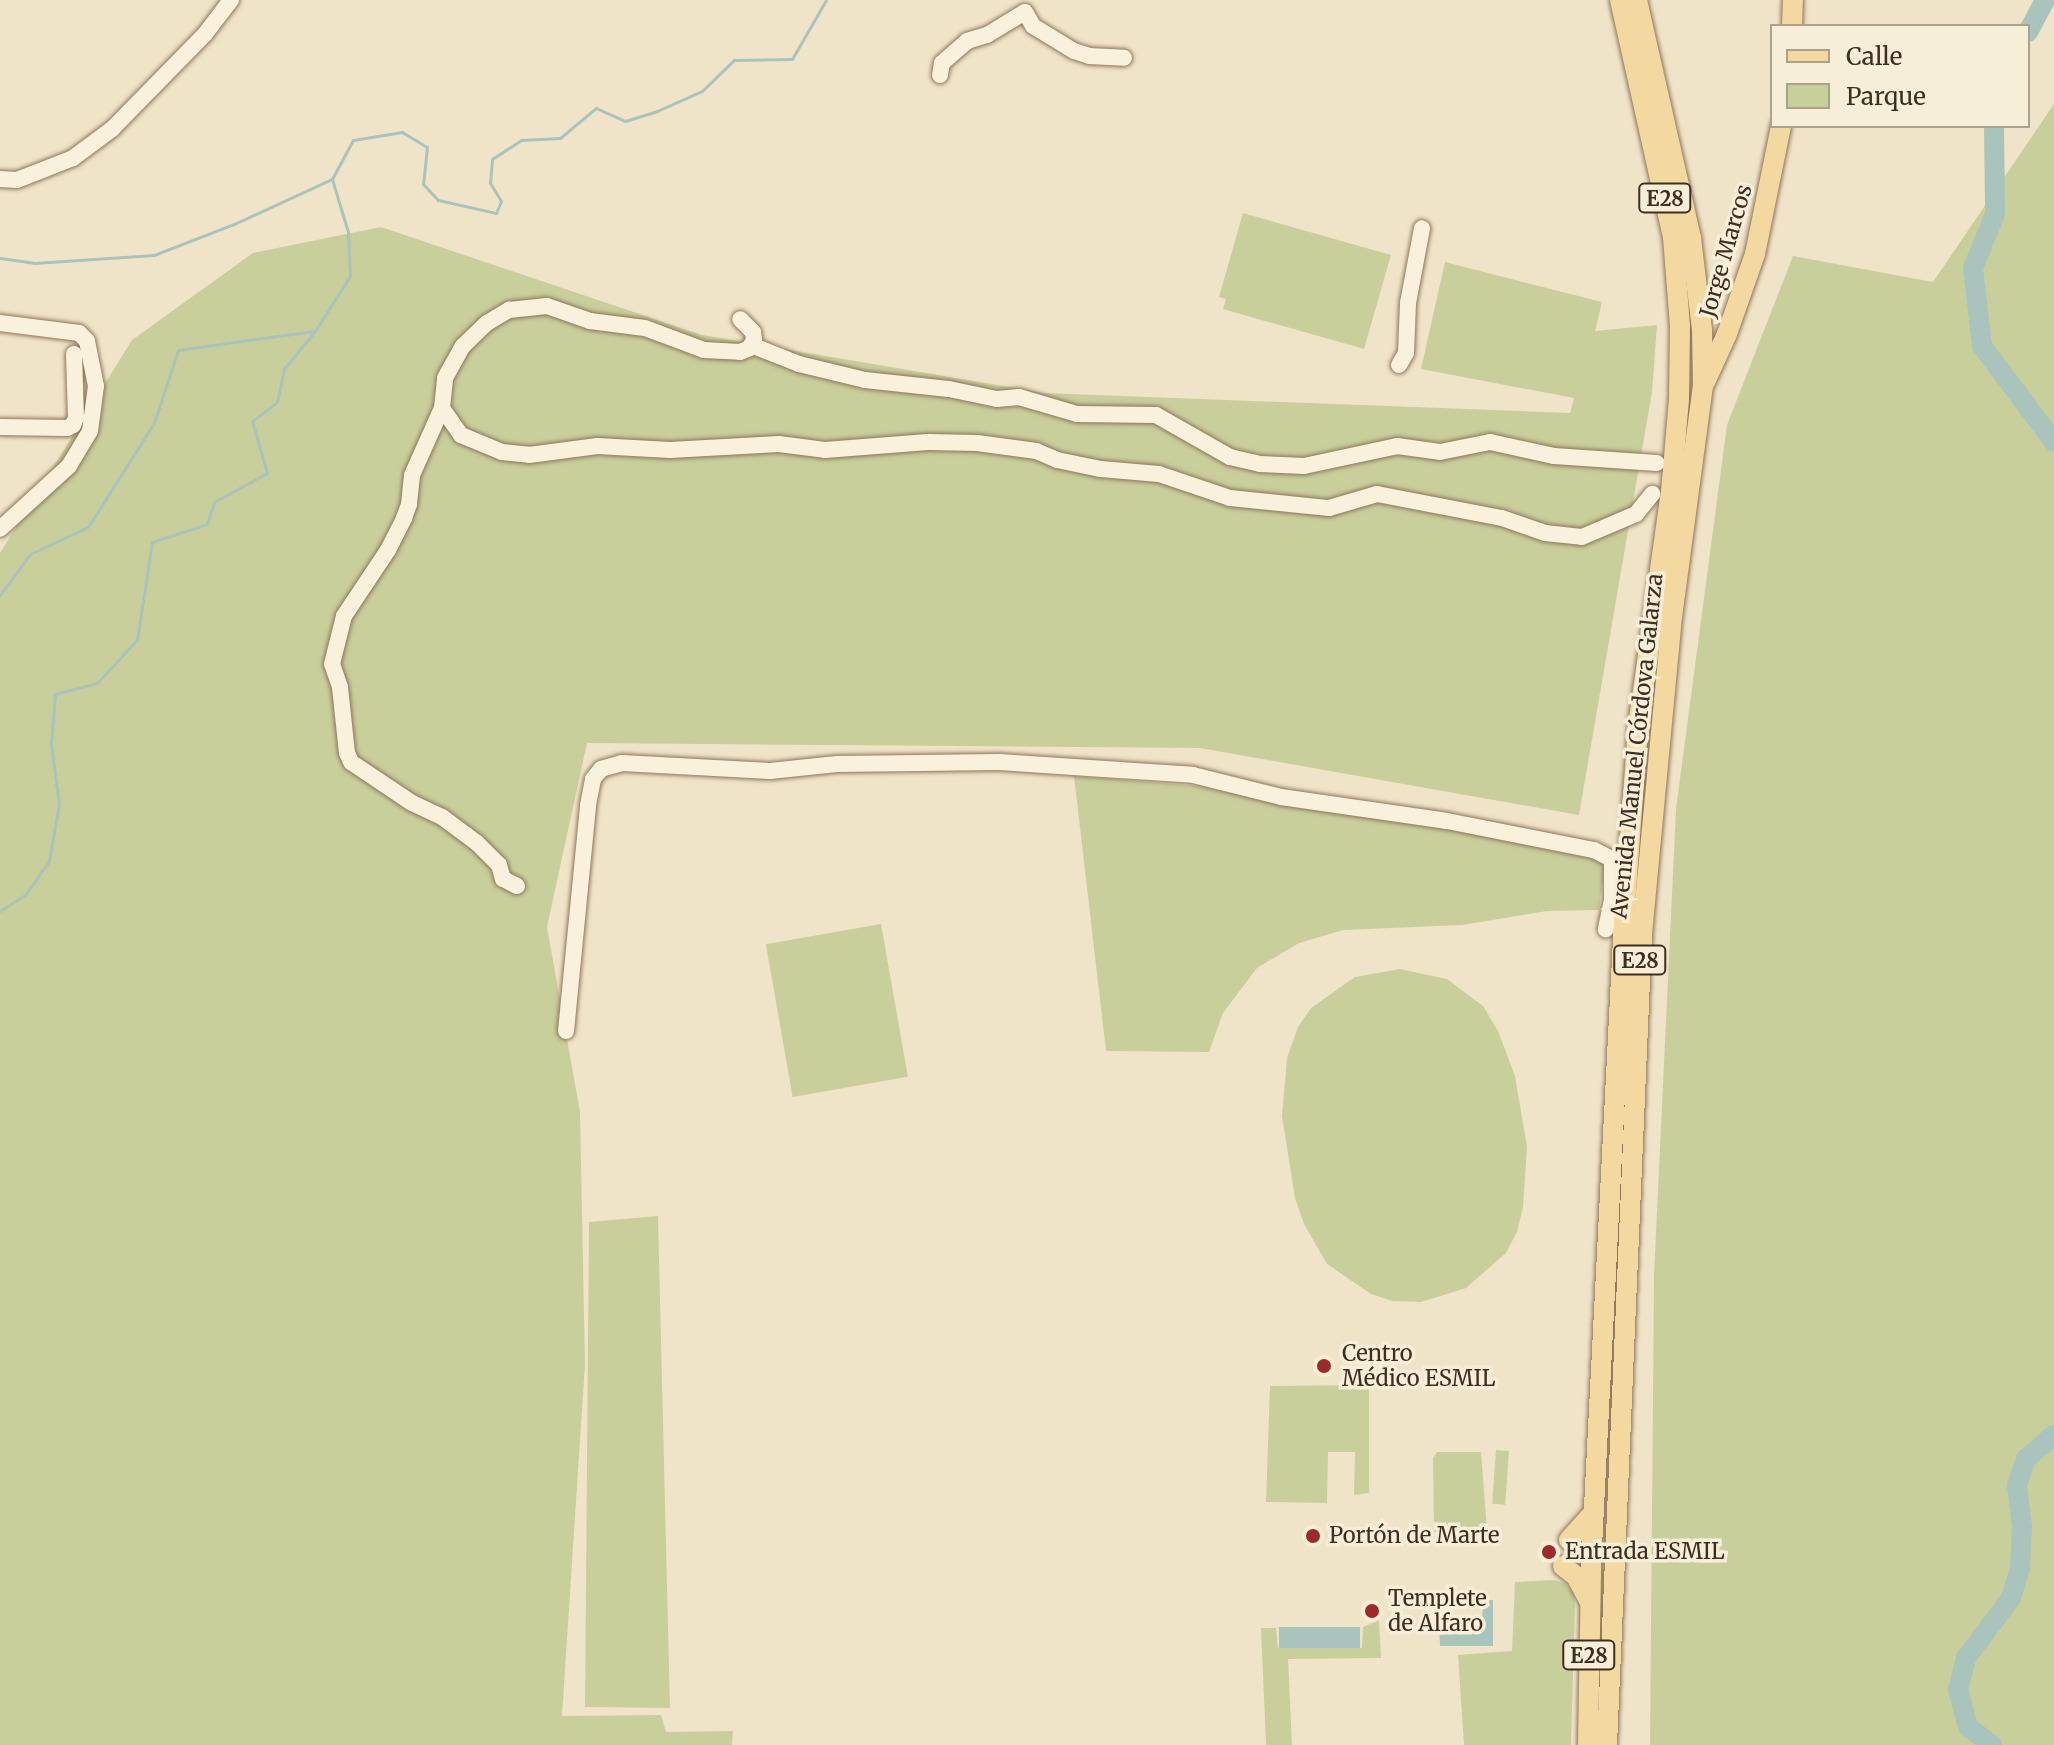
<!DOCTYPE html>
<meta charset="utf-8">
<style>
body{margin:0}
#map{position:relative;width:2054px;height:1745px;overflow:hidden;background:#f0e4c8;font-family:Merriweather,serif}
div>[style]{position:absolute}
[style*='--x']{left:calc(var(--x)*1px);top:calc(var(--y)*1px);width:calc(var(--w)*1px);rotate:calc(var(--a)*1deg)}
.green>*{inset:0;background:#c9cf9b;transform-origin:0 0}
.water>*{inset:0;background:#a9c4bc;transform-origin:0 0}
.stream>*{height:3px;margin:-1.5px;padding:0 1.5px;transform-origin:1.5px;border-radius:1.5px;background:#a9c4bc}
.river>*{height:20px;margin:-10px;padding:0 10px;transform-origin:10px;border-radius:10px;background:#a9c4bc}
.roads{filter:drop-shadow(0 0 2px #8d765c) drop-shadow(0 0 2px #8d765c)}
.minor>*{height:16px;margin:-8px;padding:0 8px;transform-origin:8px;border-radius:8px;background:#faf1dc}
.major>*{height:20px;margin:-10px;padding:0 10px;transform-origin:10px;border-radius:10px;background:#f3d9a0}
.dots>*{width:22px;height:22px;translate:-50% -50%;box-sizing:border-box;border:4px solid #f7eed8;border-radius:50%}
span{translate:-50% -50%;white-space:nowrap;text-align:center;line-height:1.15;-webkit-text-stroke:7px #f7eed8;paint-order:stroke}
.shield-label span{padding:2px 6px;background:#f7eed8;border:2px solid;border-radius:6px;-webkit-text-stroke-width:0}
.shield-label{font-size:20px;color:#3d2e20;font-weight:700}
.street-label{font-size:22px;color:#3d2e20}
.poi-label{font-size:22px;color:#3d2e20}
.left{translate:0 -50%;text-align:left}
.legend{position:absolute;left:1770px;top:24px;width:260px;height:104px;box-sizing:border-box;background:#f7eed8;border:2px solid #ada18e;margin:0;padding:10px 14px;list-style:none;font-size:24px;color:#3d2e20}
.legend li{display:flex;align-items:center;gap:16px;height:40px}
.legend b{width:40px;border:2px solid #ada18e}
</style>
<div id="map">
<div class="green">
<div style="clip-path:polygon(2054px 104px,2054px 1745px,1650px 1745px,1654px 1275px,1676px 809px,1727px 425px,1793px 256px,1933px 282px)"></div>
<div style="clip-path:polygon(1243px 213px,1391px 255px,1364px 349px,1223px 309px,1226px 299px,1219px 297px)"></div>
<div style="clip-path:polygon(381px 227px,702px 335px,1044px 393px,1570px 413px,1574px 398px,1421px 369px,1445px 262px,1602px 302px,1595px 331px,1657px 325px,1652px 392px,1579px 815px,1200px 748px,587px 743px,547px 927px,580px 1112px,585px 1364px,562px 1716px,661px 1715px,666px 1732px,733px 1731px,732px 1745px,0 1745px,0 553px,132px 340px,253px 253px)"></div>
<div style="clip-path:polygon(1074px 776px,1198px 786px,1299px 807px,1438px 826px,1605px 861px,1599px 910px,1547px 911px,1462px 925px,1343px 930px,1299px 943px,1257px 968px,1223px 1013px,1209px 1052px,1106px 1051px)"></div>
<div style="left:881px;top:924px;width:155px;height:117px;rotate:80deg"></div>
<div style="clip-path:polygon(1400px 969px,1447px 979px,1483px 1006px,1498px 1031px,1515px 1076px,1527px 1147px,1523px 1207px,1517px 1232px,1506px 1253px,1466px 1288px,1421px 1302px,1392px 1301px,1371px 1294px,1327px 1264px,1304px 1224px,1295px 1198px,1282px 1116px,1287px 1058px,1298px 1027px,1311px 1008px,1355px 977px)"></div>
<div style="clip-path:polygon(658px 1216px,670px 1708px,585px 1707px,589px 1222px)"></div>
<div style="clip-path:polygon(1369px 1385px,1369px 1493px,1354px 1495px,1355px 1452px,1328px 1452px,1327px 1503px,1266px 1502px,1270px 1386px)"></div>
<div style="left:1496px;top:1450px;width:13px;height:54px;rotate:4deg"></div>
<div style="clip-path:polygon(1437px 1452px,1481px 1452px,1487px 1530px,1434px 1532px,1433px 1458px)"></div>
<div style="clip-path:polygon(1554px 1580px,1564px 1583px,1573px 1592px,1575px 1604px,1571px 1745px,1464px 1745px,1458px 1655px,1512px 1651px,1515px 1582px)"></div>
<div style="clip-path:polygon(1379px 1620px,1381px 1658px,1288px 1659px,1292px 1745px,1266px 1745px,1261px 1628px,1276px 1628px,1278px 1648px,1362px 1648px,1363px 1627px)"></div>
</div>
<div class="water">
<div style="clip-path:polygon(1483px 1600px,1493px 1600px,1493px 1646px,1440px 1646px,1439px 1623px,1482px 1623px)"></div>
<div style="left:1279px;top:1627px;width:81px;height:21px"></div>
</div>
<div class="stream">
<div style="--x:0;--y:258;--w:34;--a:8"></div>
<div style="--x:34;--y:263;--w:120;--a:-3.8"></div>
<div style="--x:154;--y:255;--w:86;--a:-21.2"></div>
<div style="--x:234;--y:224;--w:108;--a:-24.7"></div>
<div style="--x:332;--y:179;--w:44;--a:-61.7"></div>
<div style="--x:353;--y:140;--w:50;--a:-9.3"></div>
<div style="--x:402;--y:132;--w:29;--a:31"></div>
<div style="--x:427;--y:147;--w:37;--a:96"></div>
<div style="--x:423;--y:184;--w:22;--a:47"></div>
<div style="--x:438;--y:200;--w:59;--a:12.6"></div>
<div style="--x:496;--y:213;--w:13;--a:-67"></div>
<div style="--x:501;--y:201;--w:21;--a:-121"></div>
<div style="--x:490;--y:183;--w:24;--a:-85"></div>
<div style="--x:492;--y:159;--w:35;--a:-33"></div>
<div style="--x:521;--y:140;--w:39;--a:-3"></div>
<div style="--x:560;--y:138;--w:47;--a:-39.8"></div>
<div style="--x:596;--y:108;--w:32;--a:24"></div>
<div style="--x:625;--y:121;--w:34;--a:-17"></div>
<div style="--x:657;--y:111;--w:49;--a:-24"></div>
<div style="--x:702;--y:91;--w:45;--a:-44.1"></div>
<div style="--x:734;--y:60;--w:58;--a:-1"></div>
<div style="--x:792;--y:59;--w:68;--a:-60"></div>
<div style="--x:0;--y:595;--w:51;--a:-53.8"></div>
<div style="--x:30;--y:554;--w:64;--a:-25"></div>
<div style="--x:88;--y:527;--w:123;--a:-57.6"></div>
<div style="--x:154;--y:423;--w:77;--a:-71.8"></div>
<div style="--x:178;--y:350;--w:137;--a:-8"></div>
<div style="--x:0;--y:911;--w:30;--a:-33"></div>
<div style="--x:25;--y:895;--w:42;--a:-54.8"></div>
<div style="--x:49;--y:861;--w:58;--a:-80"></div>
<div style="--x:59;--y:804;--w:61;--a:-97.6"></div>
<div style="--x:51;--y:744;--w:50;--a:-85.4"></div>
<div style="--x:55;--y:694;--w:43;--a:-14.7"></div>
<div style="--x:97;--y:683;--w:59;--a:-47.1"></div>
<div style="--x:137;--y:640;--w:99;--a:-81.3"></div>
<div style="--x:152;--y:542;--w:58;--a:-18.1"></div>
<div style="--x:207;--y:524;--w:23;--a:-72"></div>
<div style="--x:214;--y:502;--w:60;--a:-28.7"></div>
<div style="--x:267;--y:473;--w:54;--a:-106.1"></div>
<div style="--x:252;--y:421;--w:31;--a:-37"></div>
<div style="--x:277;--y:402;--w:34;--a:-78"></div>
<div style="--x:284;--y:369;--w:49;--a:-50.8"></div>
<div style="--x:315;--y:331;--w:65;--a:-57.5"></div>
<div style="--x:350;--y:276;--w:44;--a:-92.6"></div>
<div style="--x:348;--y:232;--w:55;--a:-106.8"></div>
</div>
<div class="river">
<div style="--x:2028;--y:32;--w:36;--a:-62"></div>
<div style="--x:1994;--y:126;--w:88;--a:89.3"></div>
<div style="--x:1995;--y:214;--w:58;--a:112.2"></div>
<div style="--x:1973;--y:268;--w:79;--a:83.4"></div>
<div style="--x:1982;--y:346;--w:120;--a:53.1"></div>
<div style="--x:1992;--y:1745;--w:30;--a:-143"></div>
<div style="--x:1968;--y:1727;--w:38;--a:-105"></div>
<div style="--x:1958;--y:1690;--w:33;--a:-76"></div>
<div style="--x:1966;--y:1658;--w:75;--a:-53.1"></div>
<div style="--x:2011;--y:1598;--w:30;--a:-73"></div>
<div style="--x:2020;--y:1569;--w:42;--a:-87.3"></div>
<div style="--x:2022;--y:1527;--w:42;--a:-96.8"></div>
<div style="--x:2017;--y:1485;--w:28;--a:-71"></div>
<div style="--x:2026;--y:1459;--w:37;--a:-41"></div>
</div>
<div class="roads">
<div class="minor">
<div style="--x:940;--y:75;--w:12;--a:-81"></div>
<div style="--x:942;--y:63;--w:33;--a:-41"></div>
<div style="--x:967;--y:41;--w:21;--a:-17"></div>
<div style="--x:987;--y:35;--w:44;--a:-31.2"></div>
<div style="--x:1025;--y:12;--w:16;--a:60"></div>
<div style="--x:1033;--y:26;--w:48;--a:31.4"></div>
<div style="--x:1074;--y:51;--w:16;--a:18"></div>
<div style="--x:1089;--y:56;--w:35;--a:3"></div>
<div style="--x:0;--y:179;--w:17;--a:3"></div>
<div style="--x:17;--y:180;--w:60;--a:-21.4"></div>
<div style="--x:73;--y:158;--w:49;--a:-36.6"></div>
<div style="--x:112;--y:129;--w:133;--a:-45.6"></div>
<div style="--x:205;--y:34;--w:43;--a:-52.6"></div>
<div style="--x:0;--y:323;--w:80;--a:7.2"></div>
<div style="--x:79;--y:333;--w:11;--a:45"></div>
<div style="--x:87;--y:341;--w:46;--a:78.7"></div>
<div style="--x:96;--y:386;--w:45;--a:97.6"></div>
<div style="--x:90;--y:431;--w:41;--a:121"></div>
<div style="--x:69;--y:466;--w:93;--a:137.6"></div>
<div style="--x:751;--y:345;--w:52;--a:21.6"></div>
<div style="--x:799;--y:364;--w:68;--a:13.6"></div>
<div style="--x:865;--y:380;--w:84;--a:6.1"></div>
<div style="--x:949;--y:389;--w:49;--a:11.8"></div>
<div style="--x:997;--y:399;--w:22;--a:-5"></div>
<div style="--x:1019;--y:397;--w:60;--a:16.3"></div>
<div style="--x:1077;--y:414;--w:79;--a:0.7"></div>
<div style="--x:1156;--y:415;--w:85;--a:29.6"></div>
<div style="--x:1230;--y:457;--w:31;--a:13"></div>
<div style="--x:1260;--y:464;--w:44;--a:2.6"></div>
<div style="--x:1304;--y:466;--w:95;--a:-12.1"></div>
<div style="--x:1397;--y:446;--w:43;--a:7.9"></div>
<div style="--x:1440;--y:452;--w:51;--a:-11.3"></div>
<div style="--x:1490;--y:442;--w:66;--a:12.3"></div>
<div style="--x:1554;--y:456;--w:103;--a:3.9"></div>
<div style="--x:1399;--y:365;--w:14;--a:-60"></div>
<div style="--x:1406;--y:353;--w:50;--a:-87.7"></div>
<div style="--x:1408;--y:303;--w:76;--a:-79.4"></div>
<div style="--x:442;--y:408;--w:33;--a:55"></div>
<div style="--x:461;--y:435;--w:44;--a:22.5"></div>
<div style="--x:502;--y:452;--w:27;--a:6"></div>
<div style="--x:529;--y:455;--w:69;--a:-7.5"></div>
<div style="--x:597;--y:446;--w:73;--a:3.1"></div>
<div style="--x:670;--y:450;--w:109;--a:-3.2"></div>
<div style="--x:779;--y:444;--w:46;--a:7.4"></div>
<div style="--x:825;--y:450;--w:103;--a:-4.4"></div>
<div style="--x:928;--y:442;--w:49;--a:1.2"></div>
<div style="--x:977;--y:443;--w:60;--a:7.7"></div>
<div style="--x:1036;--y:451;--w:23;--a:23"></div>
<div style="--x:1057;--y:460;--w:45;--a:11.6"></div>
<div style="--x:1101;--y:469;--w:58;--a:4.9"></div>
<div style="--x:1159;--y:474;--w:75;--a:18.7"></div>
<div style="--x:1230;--y:498;--w:100;--a:5.8"></div>
<div style="--x:1329;--y:508;--w:50;--a:-16.3"></div>
<div style="--x:1377;--y:494;--w:127;--a:10.9"></div>
<div style="--x:1502;--y:518;--w:46;--a:19.2"></div>
<div style="--x:1545;--y:533;--w:37;--a:6"></div>
<div style="--x:1582;--y:537;--w:59;--a:-23.1"></div>
<div style="--x:1636;--y:514;--w:26;--a:-51"></div>
<div style="--x:0;--y:427;--w:67;--a:0.9"></div>
<div style="--x:67;--y:428;--w:7;--a:-27"></div>
<div style="--x:73;--y:425;--w:8;--a:-67"></div>
<div style="--x:76;--y:418;--w:64;--a:-91.8"></div>
<div style="--x:517;--y:886;--w:16;--a:-153"></div>
<div style="--x:503;--y:879;--w:15;--a:-106"></div>
<div style="--x:499;--y:865;--w:31;--a:-135"></div>
<div style="--x:477;--y:843;--w:44;--a:-143.4"></div>
<div style="--x:442;--y:817;--w:33;--a:-155"></div>
<div style="--x:412;--y:803;--w:73;--a:-146.1"></div>
<div style="--x:351;--y:762;--w:10;--a:-114"></div>
<div style="--x:347;--y:753;--w:66;--a:-96.1"></div>
<div style="--x:340;--y:687;--w:24;--a:-109"></div>
<div style="--x:332;--y:664;--w:49;--a:-76"></div>
<div style="--x:344;--y:616;--w:79;--a:-56.3"></div>
<div style="--x:388;--y:550;--w:36;--a:-63"></div>
<div style="--x:404;--y:518;--w:15;--a:-70"></div>
<div style="--x:409;--y:504;--w:29;--a:-84"></div>
<div style="--x:412;--y:475;--w:73;--a:-65.9"></div>
<div style="--x:442;--y:408;--w:30;--a:-84"></div>
<div style="--x:445;--y:378;--w:37;--a:-61"></div>
<div style="--x:463;--y:346;--w:33;--a:-44"></div>
<div style="--x:487;--y:323;--w:26;--a:-31"></div>
<div style="--x:509;--y:310;--w:38;--a:-6"></div>
<div style="--x:547;--y:306;--w:46;--a:19.2"></div>
<div style="--x:590;--y:321;--w:55;--a:7.3"></div>
<div style="--x:645;--y:328;--w:63;--a:20.4"></div>
<div style="--x:704;--y:350;--w:36;--a:3"></div>
<div style="--x:740;--y:352;--w:11;--a:-22"></div>
<div style="--x:750;--y:348;--w:9;--a:-63"></div>
<div style="--x:754;--y:340;--w:8;--a:-97"></div>
<div style="--x:753;--y:332;--w:18;--a:-135"></div>
<div style="--x:566;--y:1031;--w:227;--a:-84.4"></div>
<div style="--x:588;--y:805;--w:26;--a:-79"></div>
<div style="--x:593;--y:779;--w:13;--a:-51"></div>
<div style="--x:601;--y:769;--w:22;--a:-16"></div>
<div style="--x:622;--y:763;--w:148;--a:3.1"></div>
<div style="--x:770;--y:771;--w:67;--a:-6"></div>
<div style="--x:837;--y:764;--w:162;--a:-0.7"></div>
<div style="--x:999;--y:762;--w:194;--a:3.8"></div>
<div style="--x:1193;--y:775;--w:91;--a:14"></div>
<div style="--x:1281;--y:797;--w:168;--a:8.2"></div>
<div style="--x:1447;--y:821;--w:150;--a:11.2"></div>
<div style="--x:1594;--y:850;--w:20;--a:27"></div>
<div style="--x:1612;--y:859;--w:41;--a:90"></div>
<div style="--x:1612;--y:900;--w:30;--a:102"></div>
</div>
<div class="major">
<div style="--x:1792;--y:26;--w:26;--a:-88"></div>
<div style="--x:1705;--y:382;--w:53;--a:-65.4"></div>
<div style="--x:1727;--y:334;--w:85;--a:-70.7"></div>
<div style="--x:1755;--y:254;--w:131;--a:-78.5"></div>
<div style="--x:1569;--y:1540;--w:36;--a:-48"></div>
<div style="--x:1563;--y:1566;--w:16;--a:38"></div>
<div style="--x:1576;--y:1576;--w:27;--a:62"></div>
<div style="--x:1588;--y:1745;--w:179;--a:-89"></div>
<div style="--x:1591;--y:1566;--w:649;--a:-87.08"></div>
<div style="--x:1624;--y:918;--w:193;--a:-85.8"></div>
<div style="--x:1638;--y:726;--w:236;--a:-82"></div>
<div style="--x:1671;--y:492;--w:93;--a:-85.1"></div>
<div style="--x:1679;--y:399;--w:73;--a:-89.2"></div>
<div style="--x:1680;--y:326;--w:89;--a:-94.5"></div>
<div style="--x:1673;--y:237;--w:243;--a:-102.6"></div>
<div style="--x:1607;--y:1745;--w:812;--a:-87.53"></div>
<div style="--x:1642;--y:934;--w:310;--a:-84.6"></div>
<div style="--x:1671;--y:625;--w:241;--a:-82.4"></div>
<div style="--x:1703;--y:386;--w:56;--a:-91"></div>
<div style="--x:1702;--y:330;--w:93;--a:-96.8"></div>
<div style="--x:1691;--y:238;--w:244;--a:-102.8"></div>
</div>
</div>
<div class="dots">
<div style="left:1324px;top:1366px;background:#9e2a2b"></div>
<div style="left:1313px;top:1536px;background:#9e2a2b"></div>
<div style="left:1549px;top:1552px;background:#9e2a2b"></div>
<div style="left:1372px;top:1611px;background:#9e2a2b"></div>
</div>
<div class="shield-label">
<span style="left:1665px;top:198px">E28</span>
<span style="left:1640px;top:960px">E28</span>
<span style="left:1589px;top:1655px">E28</span>
</div>
<div class="street-label">
<span style="left:1726px;top:251px;rotate:-74deg">Jorge Marcos</span>
<span style="left:1637px;top:746px;rotate:-84deg">Avenida Manuel Córdova Galarza</span>
</div>
<div class="poi-label">
<span class="left" style="left:1342px;top:1366px">Centro<br>Médico ESMIL</span>
<span class="left" style="left:1329px;top:1536px">Portón de Marte</span>
<span class="left" style="left:1565px;top:1552px">Entrada ESMIL</span>
<span class="left" style="left:1388px;top:1611px">Templete<br>de Alfaro</span>
</div>
<ul class="legend">
<li><b style="height:10px;background:#f3d9a0"></b>Calle</li>
<li><b style="height:22px;background:#c9cf9b"></b>Parque</li>
</ul>
</div>
